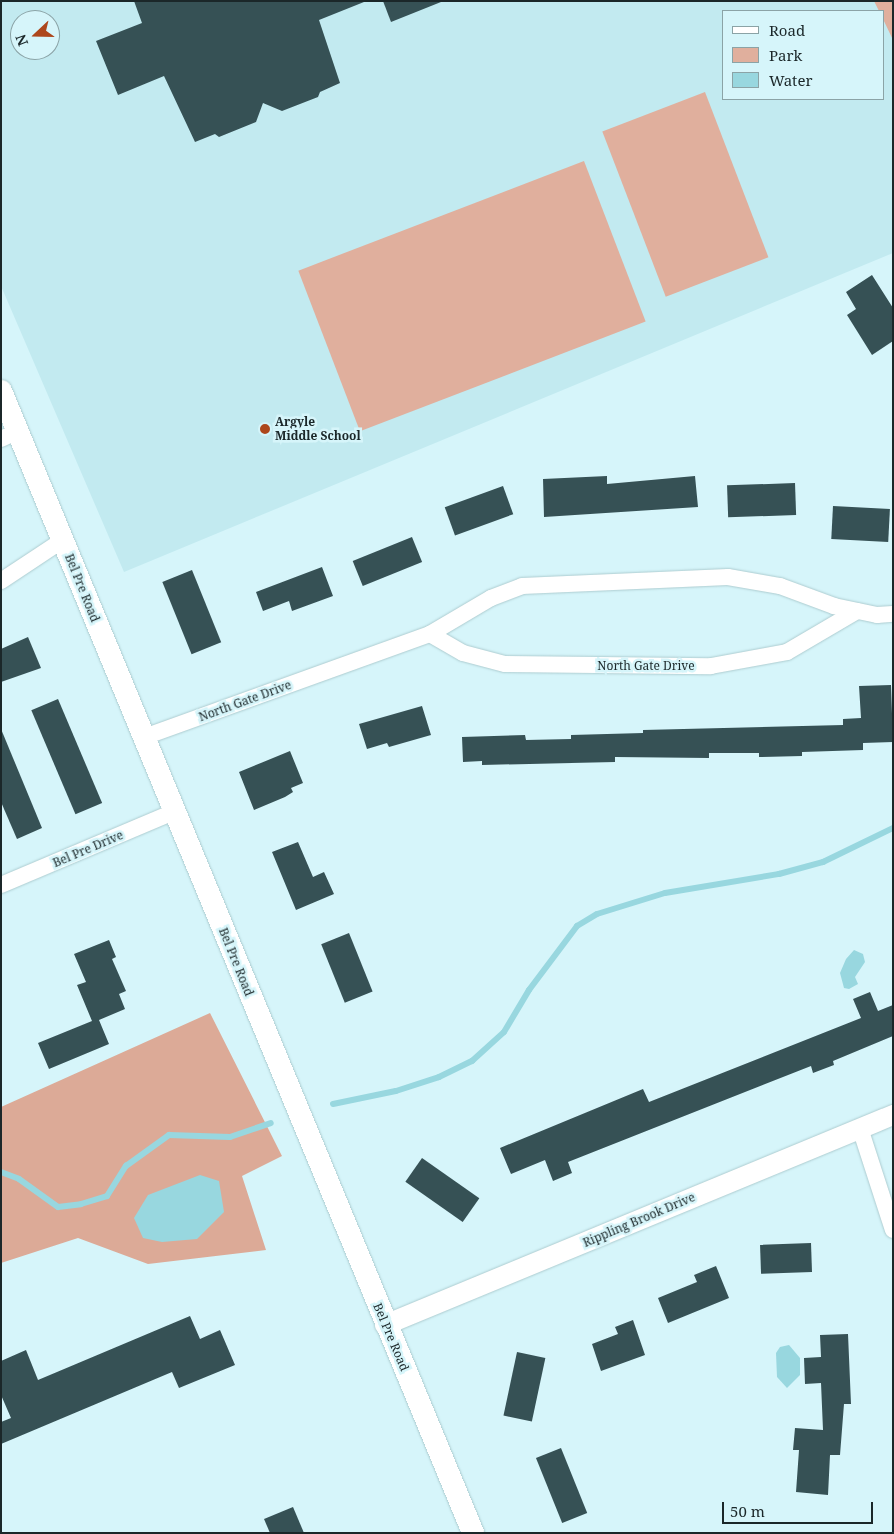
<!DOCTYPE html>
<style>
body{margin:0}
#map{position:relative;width:894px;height:1534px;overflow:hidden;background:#d6f5fa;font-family:"Noto Serif",serif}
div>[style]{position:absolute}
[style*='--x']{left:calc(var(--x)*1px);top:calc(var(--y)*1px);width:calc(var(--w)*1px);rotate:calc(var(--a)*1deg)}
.built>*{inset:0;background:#c2eaf0}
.green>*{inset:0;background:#e0af9d;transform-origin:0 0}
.forest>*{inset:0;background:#dcaa97}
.water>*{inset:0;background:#98d7df}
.stream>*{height:6px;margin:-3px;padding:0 3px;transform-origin:3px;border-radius:3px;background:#98d7df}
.building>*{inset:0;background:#365155;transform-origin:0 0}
.roads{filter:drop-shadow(0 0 1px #adccd0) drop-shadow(0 0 1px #adccd0)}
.minor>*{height:16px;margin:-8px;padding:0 8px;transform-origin:8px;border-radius:8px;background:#fff}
.tertiary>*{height:20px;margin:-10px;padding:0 10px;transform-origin:10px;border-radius:10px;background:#fff}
.secondary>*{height:22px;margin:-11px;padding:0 11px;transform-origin:11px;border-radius:11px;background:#fff}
.dots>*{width:14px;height:14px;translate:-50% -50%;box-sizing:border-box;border:2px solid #d6f5fa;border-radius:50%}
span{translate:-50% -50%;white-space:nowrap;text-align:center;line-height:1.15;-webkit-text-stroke:5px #d6f5fa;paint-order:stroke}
.poi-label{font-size:12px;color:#1b2729;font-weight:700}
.left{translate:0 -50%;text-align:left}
.street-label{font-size:12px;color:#1b2729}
.frame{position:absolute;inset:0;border:2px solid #1b2729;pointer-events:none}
.legend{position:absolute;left:722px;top:10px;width:162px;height:90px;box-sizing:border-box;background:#d6f5fa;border:1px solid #8ba3a6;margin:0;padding:6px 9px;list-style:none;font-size:15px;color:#1b2729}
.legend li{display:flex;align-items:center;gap:10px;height:25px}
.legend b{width:25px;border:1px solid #8ba3a6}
.north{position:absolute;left:10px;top:10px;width:50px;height:50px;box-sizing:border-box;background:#d6f5fa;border:1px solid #8ba3a6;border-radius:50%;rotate:249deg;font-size:14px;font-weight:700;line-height:20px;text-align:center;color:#1b2729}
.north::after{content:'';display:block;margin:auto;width:18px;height:22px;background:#ad471c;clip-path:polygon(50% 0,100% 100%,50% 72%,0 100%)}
.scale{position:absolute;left:722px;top:1502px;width:151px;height:22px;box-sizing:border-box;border:2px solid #1b2729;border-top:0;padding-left:6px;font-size:15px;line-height:18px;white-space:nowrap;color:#1b2729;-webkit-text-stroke:4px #d6f5fa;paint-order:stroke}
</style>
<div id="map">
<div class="built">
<div style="clip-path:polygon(evenodd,1px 1px,893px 1px,893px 253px,124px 572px,1px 286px,1px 1px,723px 11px,883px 11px,883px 99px,723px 99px,723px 11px,1px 1px,20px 20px,50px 20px,50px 50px,20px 50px,20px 20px)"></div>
</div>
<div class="green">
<div style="clip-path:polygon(874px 1px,893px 1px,893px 40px,883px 19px,883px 11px,879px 11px)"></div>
<div style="left:705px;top:92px;width:177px;height:110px;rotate:69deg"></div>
<div style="left:584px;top:161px;width:172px;height:306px;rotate:69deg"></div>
</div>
<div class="forest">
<div style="clip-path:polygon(210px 1013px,282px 1156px,242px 1176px,266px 1250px,148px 1264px,78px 1238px,1px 1263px,1px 1107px)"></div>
</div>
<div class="water">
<div style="clip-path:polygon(854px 950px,863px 954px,865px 962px,855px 977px,858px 984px,849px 989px,844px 988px,840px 973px,846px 959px)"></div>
<div style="clip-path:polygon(200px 1175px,219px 1181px,224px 1212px,197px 1239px,162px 1242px,143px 1238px,134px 1218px,148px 1195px)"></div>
<div style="clip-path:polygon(789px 1345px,800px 1358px,800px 1375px,787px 1388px,777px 1377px,776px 1353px,780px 1347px)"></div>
</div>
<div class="stream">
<div style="--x:333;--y:1104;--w:64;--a:-11.7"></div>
<div style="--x:396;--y:1091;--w:45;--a:-18"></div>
<div style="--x:439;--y:1077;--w:37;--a:-26"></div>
<div style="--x:472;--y:1061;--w:43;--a:-42.2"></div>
<div style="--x:504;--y:1032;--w:49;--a:-59.2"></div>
<div style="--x:529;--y:990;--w:80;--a:-53.1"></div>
<div style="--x:577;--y:926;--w:23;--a:-31"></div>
<div style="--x:597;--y:914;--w:71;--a:-17.2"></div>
<div style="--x:665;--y:893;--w:116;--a:-9.5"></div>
<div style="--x:779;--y:874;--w:46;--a:-15.3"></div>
<div style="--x:823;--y:862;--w:78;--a:-25.9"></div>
<div style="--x:1;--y:1172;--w:19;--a:21"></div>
<div style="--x:19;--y:1179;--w:48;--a:35.7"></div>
<div style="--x:58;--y:1207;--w:23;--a:-7"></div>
<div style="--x:81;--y:1204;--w:27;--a:-17"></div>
<div style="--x:107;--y:1196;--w:36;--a:-58"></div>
<div style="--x:126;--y:1166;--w:53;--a:-35.8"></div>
<div style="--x:169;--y:1135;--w:61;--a:1.9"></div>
<div style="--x:230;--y:1137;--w:43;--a:-18.9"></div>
</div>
<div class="building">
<div style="clip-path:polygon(134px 1px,364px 1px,364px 2px,319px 20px,340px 83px,320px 92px,318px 97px,282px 111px,263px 103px,256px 122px,219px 137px,215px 134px,195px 142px,164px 76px,118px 95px,96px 41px,142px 23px)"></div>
<div style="clip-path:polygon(383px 1px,441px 1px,441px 2px,391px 22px)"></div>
<div style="clip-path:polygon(872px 275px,893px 308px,893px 341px,872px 355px,847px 315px,856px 309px,846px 292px)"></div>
<div style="clip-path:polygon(607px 476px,607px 484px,695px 476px,698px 507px,544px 517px,543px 479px)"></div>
<div style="left:795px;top:483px;width:32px;height:68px;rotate:88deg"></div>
<div style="left:503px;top:486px;width:30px;height:62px;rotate:70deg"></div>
<div style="left:833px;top:506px;width:57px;height:33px;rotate:3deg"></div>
<div style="left:412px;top:537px;width:27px;height:64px;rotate:68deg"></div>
<div style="clip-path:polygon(322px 567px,333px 596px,292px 611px,289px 601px,263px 611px,256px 592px)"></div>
<div style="left:192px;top:570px;width:78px;height:32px;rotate:68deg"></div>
<div style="clip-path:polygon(28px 637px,41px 668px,1px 682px,1px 649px)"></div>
<div style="clip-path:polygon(891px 685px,893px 742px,863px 743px,863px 750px,802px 752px,802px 756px,759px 757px,759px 753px,709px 753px,709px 758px,615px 757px,615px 762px,482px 765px,482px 761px,463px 762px,462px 737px,525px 735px,526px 740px,571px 739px,571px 735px,643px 733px,643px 730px,843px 725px,843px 719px,861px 718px,859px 686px)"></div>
<div style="left:58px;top:699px;width:113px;height:29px;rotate:67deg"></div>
<div style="clip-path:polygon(422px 706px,431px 735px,389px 747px,387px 743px,367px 749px,359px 724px)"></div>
<div style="clip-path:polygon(1px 729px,42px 828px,17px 839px,1px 802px)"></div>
<div style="clip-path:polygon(290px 751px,303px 783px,291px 788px,293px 792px,285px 797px,254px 810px,239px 772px)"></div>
<div style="clip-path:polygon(298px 842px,313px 877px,324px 872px,334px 894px,296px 910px,272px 852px)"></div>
<div style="left:349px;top:933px;width:63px;height:30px;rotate:68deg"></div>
<div style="clip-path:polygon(109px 940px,116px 957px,112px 959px,126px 991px,119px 994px,125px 1009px,99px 1020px,109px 1044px,49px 1069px,38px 1043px,92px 1021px,77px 985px,86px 982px,74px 954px)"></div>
<div style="clip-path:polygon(870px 992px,878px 1011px,893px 1005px,893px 1036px,833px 1061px,834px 1065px,813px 1073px,811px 1066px,568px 1162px,572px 1173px,553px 1181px,545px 1160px,511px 1174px,500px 1148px,643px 1089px,649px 1102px,861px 1018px,853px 999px)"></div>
<div style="left:422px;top:1158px;width:70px;height:29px;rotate:35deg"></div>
<div style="left:811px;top:1243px;width:29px;height:51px;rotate:88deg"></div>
<div style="clip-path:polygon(716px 1266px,729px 1298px,668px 1323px,658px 1298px,697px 1282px,694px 1275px)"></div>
<div style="clip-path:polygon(190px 1316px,200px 1339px,220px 1330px,235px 1365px,179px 1388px,172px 1372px,1px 1444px,1px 1422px,11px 1418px,1px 1395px,1px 1361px,26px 1350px,38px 1380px)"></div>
<div style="clip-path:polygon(633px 1320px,645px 1355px,601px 1371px,592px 1344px,618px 1334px,615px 1327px)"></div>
<div style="clip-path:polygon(848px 1334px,851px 1404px,844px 1404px,840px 1455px,830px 1455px,828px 1495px,796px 1492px,799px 1450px,793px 1450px,795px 1428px,823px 1430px,821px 1383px,805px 1384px,804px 1358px,821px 1357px,820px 1335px)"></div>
<div style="left:517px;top:1352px;width:29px;height:65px;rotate:12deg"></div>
<div style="left:561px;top:1448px;width:70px;height:27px;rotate:68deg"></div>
<div style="clip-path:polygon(293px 1507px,304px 1533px,270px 1533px,264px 1519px)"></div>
</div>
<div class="roads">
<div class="minor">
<div style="--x:1;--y:439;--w:19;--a:-25"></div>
<div style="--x:1;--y:581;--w:74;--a:-33.5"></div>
<div style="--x:430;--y:634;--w:38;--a:30"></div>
<div style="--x:463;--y:653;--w:43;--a:14.7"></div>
<div style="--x:505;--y:664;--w:206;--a:0.6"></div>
<div style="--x:711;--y:666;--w:77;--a:-10.4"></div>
<div style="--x:787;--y:652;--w:81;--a:-30.4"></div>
<div style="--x:144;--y:737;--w:304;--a:-19.8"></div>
<div style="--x:430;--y:634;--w:71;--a:-30.5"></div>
<div style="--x:491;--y:598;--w:33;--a:-21"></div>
<div style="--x:522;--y:586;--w:206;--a:-2.5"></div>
<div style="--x:728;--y:577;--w:53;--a:9.8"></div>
<div style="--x:780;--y:586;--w:58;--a:20.3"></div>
<div style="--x:834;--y:606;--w:44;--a:11.8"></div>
<div style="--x:877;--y:615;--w:16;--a:-4"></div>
<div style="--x:1;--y:885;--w:188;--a:-22.9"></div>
<div style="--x:860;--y:1128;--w:107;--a:72.1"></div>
</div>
<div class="tertiary">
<div style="--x:385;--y:1325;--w:550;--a:-22.46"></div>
</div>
<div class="secondary">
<div style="--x:1;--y:391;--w:1236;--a:67.54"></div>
</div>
</div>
<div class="dots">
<div style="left:265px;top:429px;background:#ad471c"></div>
</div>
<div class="poi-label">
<span class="left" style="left:275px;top:429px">Argyle<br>Middle School</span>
</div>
<div class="street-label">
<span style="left:82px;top:588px;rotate:68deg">Bel Pre Road</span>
<span style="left:646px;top:666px">North Gate Drive</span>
<span style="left:245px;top:701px;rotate:-20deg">North Gate Drive</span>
<span style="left:88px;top:849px;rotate:-23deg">Bel Pre Drive</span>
<span style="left:236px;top:962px;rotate:68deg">Bel Pre Road</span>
<span style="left:639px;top:1220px;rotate:-23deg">Rippling Brook Drive</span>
<span style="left:391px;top:1337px;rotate:67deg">Bel Pre Road</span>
</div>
<div class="frame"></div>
<ul class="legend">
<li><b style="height:6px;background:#fff"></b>Road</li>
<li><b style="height:14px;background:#e0af9d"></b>Park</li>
<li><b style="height:14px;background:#98d7df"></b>Water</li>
</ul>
<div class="north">N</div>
<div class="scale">50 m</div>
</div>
